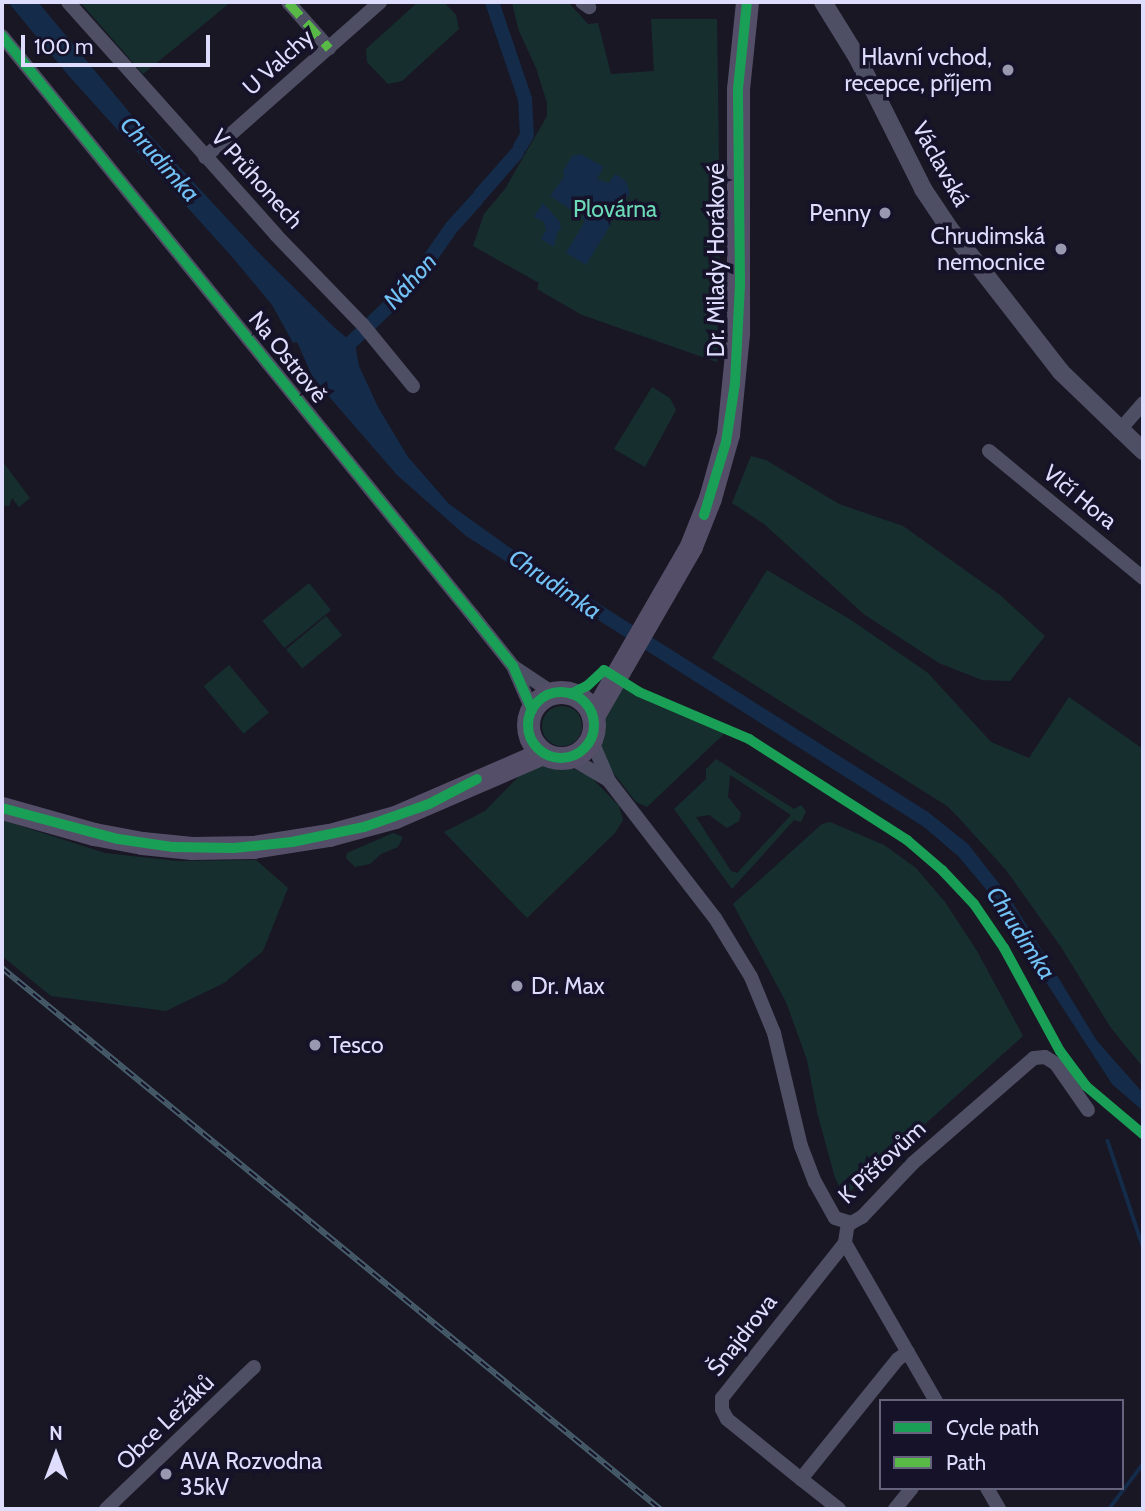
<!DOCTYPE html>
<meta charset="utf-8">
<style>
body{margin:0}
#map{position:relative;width:1145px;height:1511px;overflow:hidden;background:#191724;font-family:Cabin,sans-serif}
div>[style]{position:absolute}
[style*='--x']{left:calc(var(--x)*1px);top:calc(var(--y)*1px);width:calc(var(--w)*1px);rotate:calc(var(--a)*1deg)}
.green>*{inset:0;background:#162f2e;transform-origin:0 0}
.round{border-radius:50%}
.water>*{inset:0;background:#142b49}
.stream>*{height:3.5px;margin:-1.75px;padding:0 1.75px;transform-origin:1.75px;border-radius:1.75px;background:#142b49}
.canal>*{height:14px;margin:-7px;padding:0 7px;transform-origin:7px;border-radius:7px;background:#142b49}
.minor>*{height:14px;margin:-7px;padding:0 7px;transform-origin:7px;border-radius:7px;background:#4e4e64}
.tertiary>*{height:18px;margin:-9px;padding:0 9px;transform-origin:9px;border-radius:9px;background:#4e4e64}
.primary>*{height:23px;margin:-11.5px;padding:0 11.5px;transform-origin:11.5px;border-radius:11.5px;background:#554e68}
.primary>.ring{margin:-11.5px;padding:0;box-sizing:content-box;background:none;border:23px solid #554e68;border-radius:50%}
.rail>*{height:6px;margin-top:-3px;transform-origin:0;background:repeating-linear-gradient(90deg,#151229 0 10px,#475d6b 0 20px);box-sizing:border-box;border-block:2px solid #475d6b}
.quiet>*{height:9px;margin-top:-4.5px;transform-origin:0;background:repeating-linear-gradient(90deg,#58b947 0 18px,transparent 0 27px)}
.cycleway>*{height:10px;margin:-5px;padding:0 5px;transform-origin:5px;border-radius:5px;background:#1a9f57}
.cycleway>.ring{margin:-5px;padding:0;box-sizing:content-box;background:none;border:10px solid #1a9f57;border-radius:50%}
.dots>*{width:19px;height:19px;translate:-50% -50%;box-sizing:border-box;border:4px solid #151229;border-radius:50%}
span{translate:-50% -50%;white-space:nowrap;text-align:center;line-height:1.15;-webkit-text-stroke:7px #151229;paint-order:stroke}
.poi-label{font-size:23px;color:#deddfd}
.right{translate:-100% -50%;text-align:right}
.left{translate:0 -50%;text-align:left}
.street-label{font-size:23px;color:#deddfd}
.park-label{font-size:23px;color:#6cdab7}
.water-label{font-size:24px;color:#72c2f6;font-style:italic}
.frame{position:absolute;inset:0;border:4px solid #deddfd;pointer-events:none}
.legend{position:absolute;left:879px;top:1399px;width:245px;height:91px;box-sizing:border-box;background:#151229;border:2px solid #65637e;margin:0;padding:9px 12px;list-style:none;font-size:21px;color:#deddfd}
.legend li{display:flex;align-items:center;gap:14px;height:35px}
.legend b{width:35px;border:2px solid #65637e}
.north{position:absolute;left:21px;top:1420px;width:70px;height:70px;-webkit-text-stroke:5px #151229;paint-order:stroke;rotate:0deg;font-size:19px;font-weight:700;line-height:28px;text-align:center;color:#deddfd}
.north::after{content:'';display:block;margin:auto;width:24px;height:32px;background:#deddfd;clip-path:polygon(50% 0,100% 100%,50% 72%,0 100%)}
.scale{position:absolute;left:21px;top:35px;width:189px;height:32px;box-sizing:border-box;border:4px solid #deddfd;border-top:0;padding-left:9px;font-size:21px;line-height:24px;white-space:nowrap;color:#deddfd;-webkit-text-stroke:5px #151229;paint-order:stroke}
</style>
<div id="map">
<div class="green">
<div style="clip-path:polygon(80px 2px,231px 2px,143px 74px)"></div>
<div style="clip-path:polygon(418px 2px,444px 2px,456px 15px,459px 29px,402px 81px,388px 84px,367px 62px,366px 49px)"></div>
<div style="clip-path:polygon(517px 2px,568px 2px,588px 24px,598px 23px,611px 74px,654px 71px,651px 19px,717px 19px,720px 237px,717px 362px,582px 315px,537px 289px,539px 283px,473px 246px,484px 214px,505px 189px,547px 116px,547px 103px,536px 68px,519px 31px,512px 3px)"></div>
<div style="clip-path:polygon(652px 387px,670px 398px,676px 410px,645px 467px,614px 449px)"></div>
<div style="clip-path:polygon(751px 456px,766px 460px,839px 504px,903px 526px,1000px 595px,1045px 636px,1010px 681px,982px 680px,939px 663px,865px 615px,764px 524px,732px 503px)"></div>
<div style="clip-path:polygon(2px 461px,30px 498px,19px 507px,12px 498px,9px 506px,2px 505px)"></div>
<div style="clip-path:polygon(767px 570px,851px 620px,928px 673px,991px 742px,1029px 758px,1069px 697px,1143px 749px,1143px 1067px,1111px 1028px,1061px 947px,1006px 870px,959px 818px,947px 806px,712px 658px)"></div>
<div style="left:309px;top:583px;width:35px;height:60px;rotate:51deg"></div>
<div style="left:326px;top:616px;width:25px;height:52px;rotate:50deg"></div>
<div style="left:229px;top:665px;width:62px;height:33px;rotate:50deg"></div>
<div style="clip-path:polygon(615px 684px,726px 732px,647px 807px,636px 802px,604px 761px,598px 743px,600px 719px)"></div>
<div class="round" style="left:542px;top:706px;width:40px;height:40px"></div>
<div style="clip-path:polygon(evenodd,716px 759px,794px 809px,801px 805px,806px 811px,801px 822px,794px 820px,732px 889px,674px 809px,706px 779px,706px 769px,716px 759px,730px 775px,791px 815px,737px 873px,731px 871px,696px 817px,709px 815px,727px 828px,739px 821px,741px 813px,728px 797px,730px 775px)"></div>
<div style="clip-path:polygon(540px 761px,566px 765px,591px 777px,619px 806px,623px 820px,615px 833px,527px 918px,444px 832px,485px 811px,524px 771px)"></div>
<div style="clip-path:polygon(2px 820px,105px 853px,177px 861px,256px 860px,288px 888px,263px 951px,224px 983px,166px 1011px,51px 996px,2px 956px)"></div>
<div style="clip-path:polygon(830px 822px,884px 845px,916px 868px,945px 902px,977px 951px,1023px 1036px,845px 1196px,835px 1178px,817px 1112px,807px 1060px,786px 1002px,733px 904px,822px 824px)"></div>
<div style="clip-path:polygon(393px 833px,403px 837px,398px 847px,381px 854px,370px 864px,355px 867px,346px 858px,347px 853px)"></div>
</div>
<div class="water">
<div style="clip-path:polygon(8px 2px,38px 2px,134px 118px,260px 254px,336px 329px,347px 338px,354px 338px,359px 366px,378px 407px,408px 457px,449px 504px,509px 547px,928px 812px,968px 844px,1008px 895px,1097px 1041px,1143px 1093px,1143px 1111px,1112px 1084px,985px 888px,958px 856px,924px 827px,466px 536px,397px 475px,313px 378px,297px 342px,293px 343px,272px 305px,233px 258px,68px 75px)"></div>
<div style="clip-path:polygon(581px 154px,604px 167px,597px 179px,609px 183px,615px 174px,626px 181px,630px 193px,615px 217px,609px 215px,604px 219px,611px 224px,586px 265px,566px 253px,585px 221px,582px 218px,593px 199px,581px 196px,578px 210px,573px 211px,550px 196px,564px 177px,563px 171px,572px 156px)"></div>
<div style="clip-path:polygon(543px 203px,560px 222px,561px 230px,558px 231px,554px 247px,541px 239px,546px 230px,544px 222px,534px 217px)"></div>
</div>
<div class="stream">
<div style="--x:1108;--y:1141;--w:111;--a:71.6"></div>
<div style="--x:1109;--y:1509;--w:56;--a:-52.9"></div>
</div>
<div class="canal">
<div style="--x:492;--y:2;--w:102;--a:71.2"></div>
<div style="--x:525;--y:99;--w:36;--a:87"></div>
<div style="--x:527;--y:135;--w:14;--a:120"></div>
<div style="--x:480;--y:195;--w:56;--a:-48.6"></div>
<div style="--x:342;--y:351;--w:97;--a:-43.7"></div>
<div style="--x:412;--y:284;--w:68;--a:-55.1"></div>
<div style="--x:451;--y:228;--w:39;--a:-48"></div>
</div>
<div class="minor">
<div style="--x:68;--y:2;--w:312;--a:48.2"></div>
<div style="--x:276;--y:235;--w:125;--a:46"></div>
<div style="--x:363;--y:325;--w:79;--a:50.7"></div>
<div style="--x:288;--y:2;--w:62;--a:48.3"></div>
<div style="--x:582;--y:2;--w:9;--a:36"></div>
<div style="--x:2;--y:36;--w:749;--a:50.91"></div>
<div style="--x:474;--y:617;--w:63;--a:51.5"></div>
<div style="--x:513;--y:666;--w:48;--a:66.6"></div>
<div style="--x:205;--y:157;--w:234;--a:-41.5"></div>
<div style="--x:1119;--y:431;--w:37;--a:-49"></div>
<div style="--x:989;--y:451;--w:200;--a:39.5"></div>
<div style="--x:514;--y:667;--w:47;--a:33.7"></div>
<div style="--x:591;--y:739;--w:46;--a:66.8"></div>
<div style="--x:609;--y:781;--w:173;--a:52.3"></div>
<div style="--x:715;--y:918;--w:69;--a:58.6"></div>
<div style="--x:751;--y:977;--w:61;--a:67.7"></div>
<div style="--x:774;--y:1033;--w:116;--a:76.6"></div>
<div style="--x:801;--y:1146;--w:39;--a:69"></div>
<div style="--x:815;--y:1182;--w:41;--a:60.9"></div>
<div style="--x:835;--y:1218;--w:17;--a:17"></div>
<div style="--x:851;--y:1223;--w:13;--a:-29"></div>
<div style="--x:862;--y:1217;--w:74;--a:-46.6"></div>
<div style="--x:913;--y:1163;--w:160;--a:-41"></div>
<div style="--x:1034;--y:1058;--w:11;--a:-5"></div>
<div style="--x:1045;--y:1057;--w:13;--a:32"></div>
<div style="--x:1056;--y:1064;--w:56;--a:55.2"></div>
<div style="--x:569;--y:757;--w:45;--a:30.5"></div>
<div style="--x:848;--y:1223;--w:20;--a:99"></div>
<div style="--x:845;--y:1243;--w:182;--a:60.1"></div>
<div style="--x:801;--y:1479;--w:95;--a:-141"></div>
<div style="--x:727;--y:1419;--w:11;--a:-117"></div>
<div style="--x:722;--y:1409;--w:11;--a:-90"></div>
<div style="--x:722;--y:1398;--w:198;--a:-51.6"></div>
<div style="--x:987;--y:1488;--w:24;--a:60"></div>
<div style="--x:106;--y:1509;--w:205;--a:-43.8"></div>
<div style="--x:839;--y:1509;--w:48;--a:-141.7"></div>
<div style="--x:801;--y:1479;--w:154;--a:-51.1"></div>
<div style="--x:898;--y:1359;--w:12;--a:-35"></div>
<div style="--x:895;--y:1509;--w:27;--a:-51"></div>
</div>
<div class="tertiary">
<div style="--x:823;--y:2;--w:65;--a:58.3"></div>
<div style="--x:857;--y:57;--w:148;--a:63.4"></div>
<div style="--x:923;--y:189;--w:47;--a:56.3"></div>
<div style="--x:949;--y:228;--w:182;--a:52.1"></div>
<div style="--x:1061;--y:372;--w:114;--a:43.9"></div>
</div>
<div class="primary">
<div class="ring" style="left:528px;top:692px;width:43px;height:43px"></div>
<div style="--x:593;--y:716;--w:196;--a:-60"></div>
<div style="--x:691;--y:546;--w:52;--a:-68.4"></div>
<div style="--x:710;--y:498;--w:66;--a:-74.3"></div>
<div style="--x:728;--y:434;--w:101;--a:-84.3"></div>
<div style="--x:738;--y:333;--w:244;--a:-90"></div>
<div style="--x:738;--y:89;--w:87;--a:-84.1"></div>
<div style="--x:2;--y:808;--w:96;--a:15.8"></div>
<div style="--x:94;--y:834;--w:49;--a:10.6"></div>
<div style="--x:142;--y:843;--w:50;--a:5.7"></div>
<div style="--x:192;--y:848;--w:61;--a:-0.9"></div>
<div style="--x:253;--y:847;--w:77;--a:-9"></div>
<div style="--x:329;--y:835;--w:68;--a:-15.3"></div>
<div style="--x:395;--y:817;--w:161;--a:-23.4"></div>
</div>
<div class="rail">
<div style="--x:2;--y:968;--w:852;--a:39.43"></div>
</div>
<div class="quiet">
<div style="--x:288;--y:2;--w:62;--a:48.3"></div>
</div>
<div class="cycleway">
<div style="--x:2;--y:36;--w:749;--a:50.91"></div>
<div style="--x:474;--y:617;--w:63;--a:51.5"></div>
<div style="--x:513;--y:666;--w:48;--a:66.6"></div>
<div style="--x:704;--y:515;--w:76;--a:-73.2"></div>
<div style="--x:726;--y:442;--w:60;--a:-81.3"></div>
<div style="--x:735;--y:383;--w:100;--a:-87.1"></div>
<div style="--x:740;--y:283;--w:194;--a:-90.6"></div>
<div style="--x:738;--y:89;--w:87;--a:-84.1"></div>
<div class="ring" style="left:528px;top:692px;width:56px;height:56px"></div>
<div style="--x:571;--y:694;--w:18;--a:-27"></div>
<div style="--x:587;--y:686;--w:23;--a:-43"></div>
<div style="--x:604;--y:670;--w:41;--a:32.2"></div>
<div style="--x:639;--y:692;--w:120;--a:23.1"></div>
<div style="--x:749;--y:739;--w:188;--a:32.6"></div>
<div style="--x:907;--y:840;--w:46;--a:40.6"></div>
<div style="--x:942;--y:870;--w:47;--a:46.7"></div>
<div style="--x:974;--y:904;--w:53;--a:55.7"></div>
<div style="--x:1004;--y:948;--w:117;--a:61.5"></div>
<div style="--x:1060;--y:1051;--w:44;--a:53.4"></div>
<div style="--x:1086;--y:1086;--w:75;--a:40.1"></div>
<div style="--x:2;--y:808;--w:120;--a:15"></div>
<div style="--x:118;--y:839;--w:56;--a:8.3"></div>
<div style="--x:173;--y:847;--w:61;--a:0.9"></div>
<div style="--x:234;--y:848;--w:58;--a:-5.9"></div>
<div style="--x:292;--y:842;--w:74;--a:-11.8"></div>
<div style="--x:364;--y:827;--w:69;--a:-19.5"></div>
<div style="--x:429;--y:804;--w:54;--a:-27.5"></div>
</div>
<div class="dots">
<div style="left:1008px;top:70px;background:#9998b1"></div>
<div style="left:885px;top:213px;background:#9998b1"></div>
<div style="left:1061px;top:249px;background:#9998b1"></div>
<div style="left:517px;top:986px;background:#9998b1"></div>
<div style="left:315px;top:1045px;background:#9998b1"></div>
<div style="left:166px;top:1474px;background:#9998b1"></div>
</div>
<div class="poi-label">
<span class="right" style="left:992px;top:70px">Hlavní vchod,<br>recepce, příjem</span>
<span class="right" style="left:871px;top:213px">Penny</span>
<span class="right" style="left:1045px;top:249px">Chrudimská<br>nemocnice</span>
<span class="left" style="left:531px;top:986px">Dr. Max</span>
<span class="left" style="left:329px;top:1045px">Tesco</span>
<span class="left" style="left:180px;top:1474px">AVA Rozvodna<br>35kV</span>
</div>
<div class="street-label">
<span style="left:278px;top:62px;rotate:-42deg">U Valchy</span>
<span style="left:941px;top:164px;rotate:61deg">Václavská</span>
<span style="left:257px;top:179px;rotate:48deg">V Průhonech</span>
<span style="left:716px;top:260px;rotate:-90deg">Dr. Milady Horákové</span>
<span style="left:288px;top:357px;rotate:51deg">Na Ostrově</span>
<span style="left:1080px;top:497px;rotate:39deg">Vlčí Hora</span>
<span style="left:882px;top:1162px;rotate:-43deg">K Píšťovům</span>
<span style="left:742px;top:1335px;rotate:-52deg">Šnajdrova</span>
<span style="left:165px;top:1422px;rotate:-44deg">Obce Ležáků</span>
</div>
<div class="park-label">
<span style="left:615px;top:209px">Plovárna</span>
</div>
<div class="water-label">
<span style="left:160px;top:159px;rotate:48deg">Chrudimka</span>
<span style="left:410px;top:281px;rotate:-48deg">Náhon</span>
<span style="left:555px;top:584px;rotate:34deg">Chrudimka</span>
<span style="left:1021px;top:933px;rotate:57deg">Chrudimka</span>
</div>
<div class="frame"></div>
<ul class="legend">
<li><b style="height:9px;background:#1a9f57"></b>Cycle path</li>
<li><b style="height:9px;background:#58b947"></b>Path</li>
</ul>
<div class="north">N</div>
<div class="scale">100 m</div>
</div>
